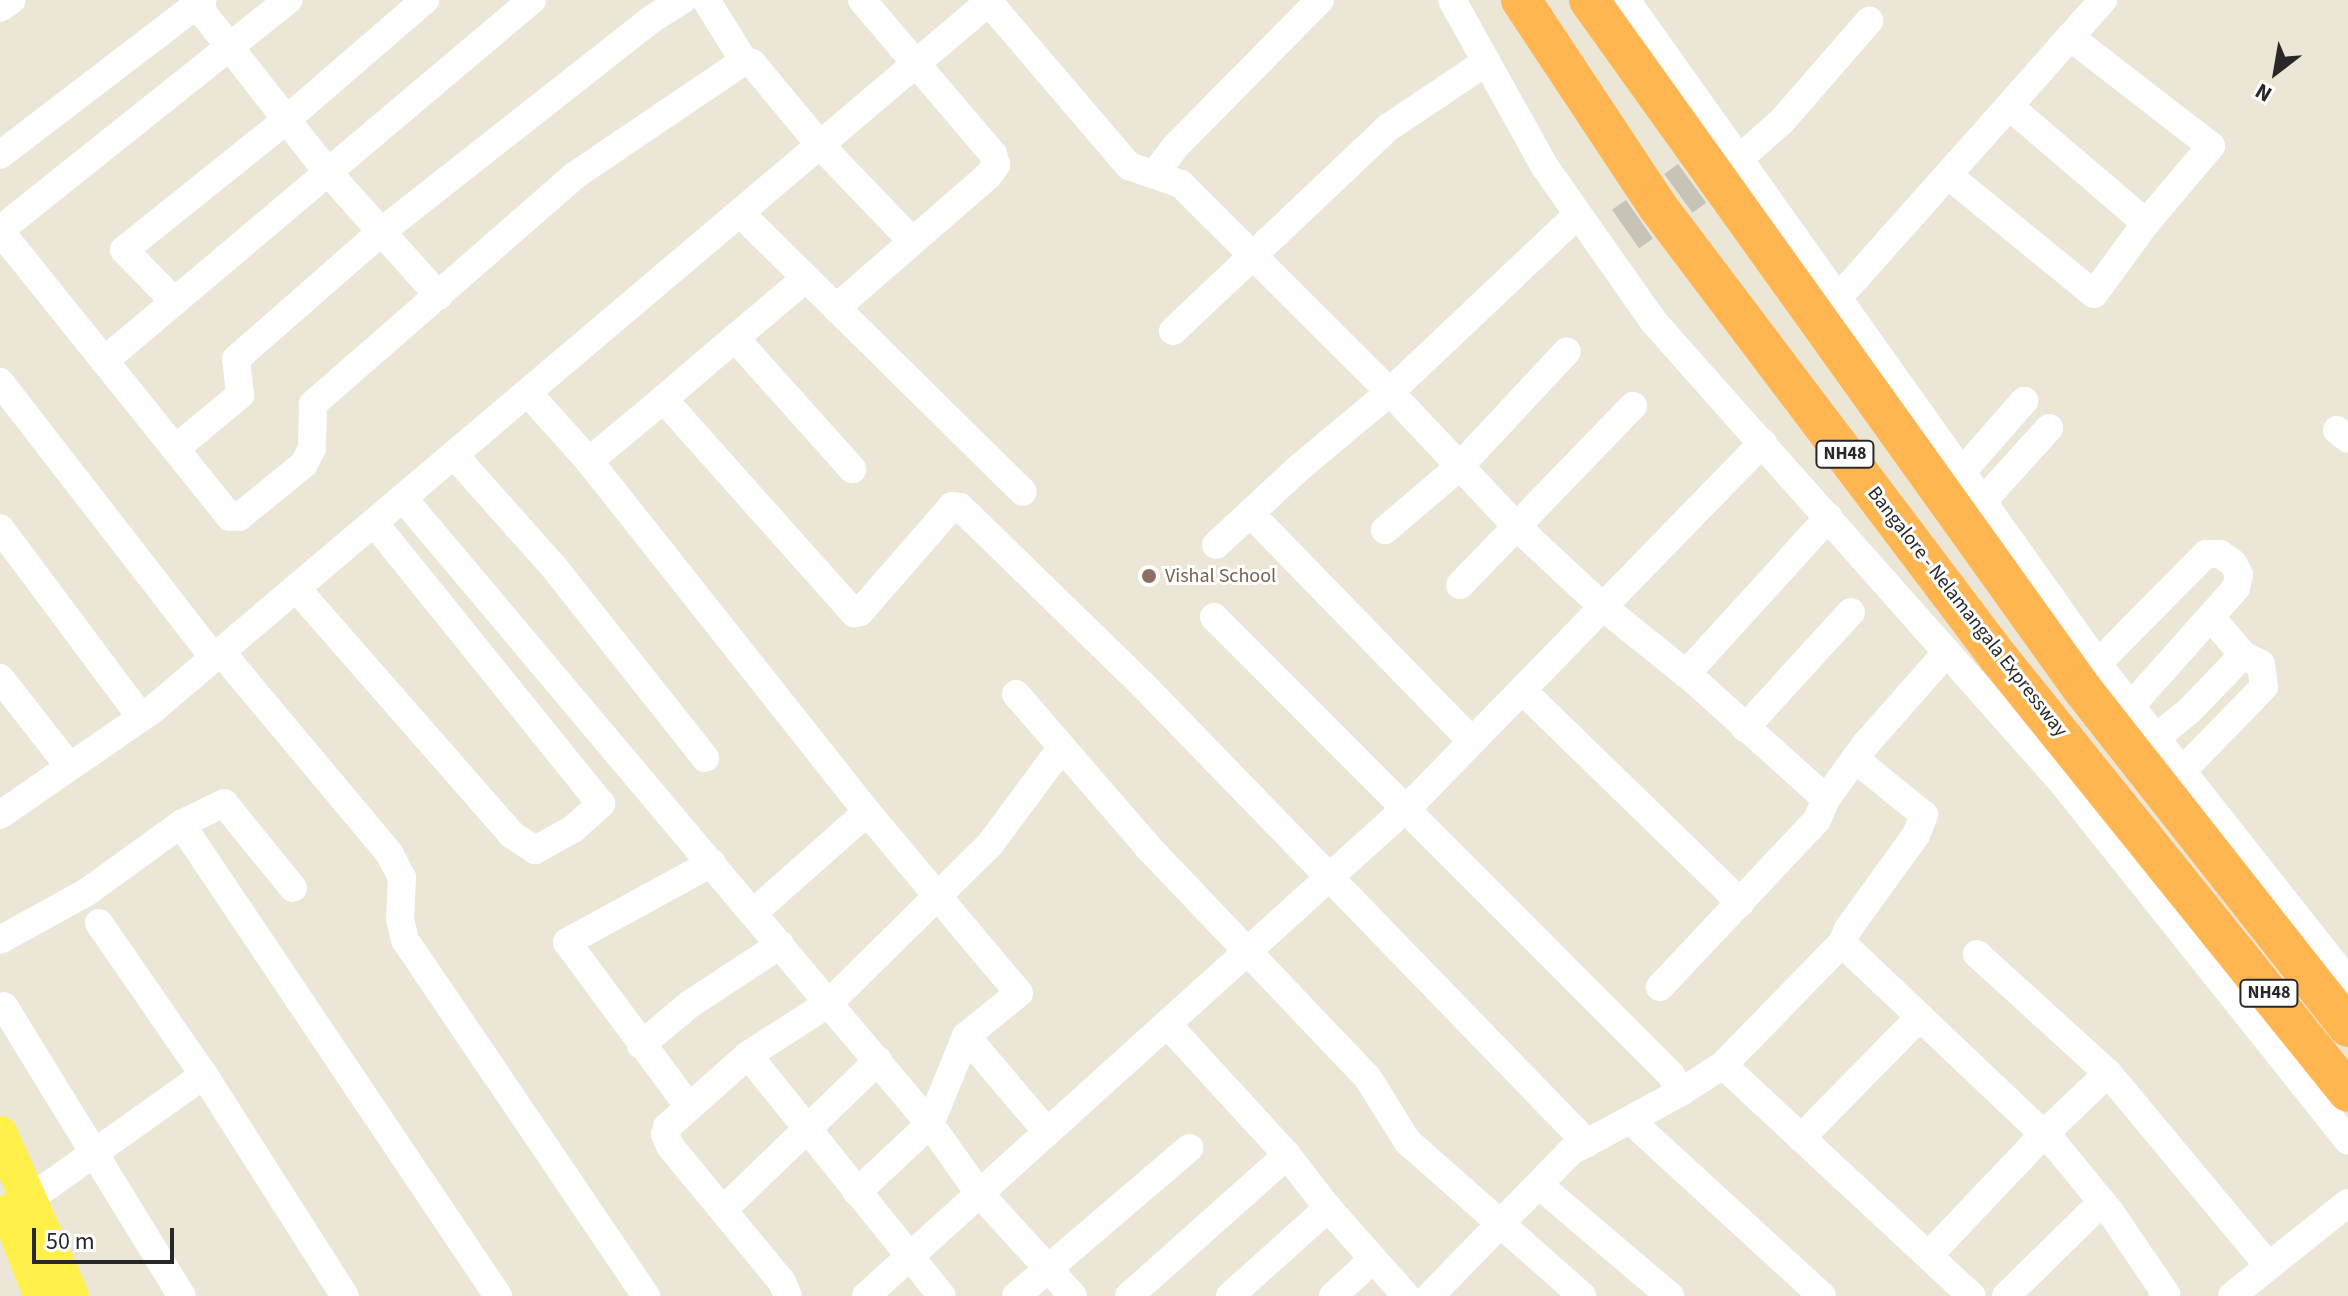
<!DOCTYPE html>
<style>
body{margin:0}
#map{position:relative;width:2348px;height:1296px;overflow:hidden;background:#ece6d7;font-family:"Source Sans 3",sans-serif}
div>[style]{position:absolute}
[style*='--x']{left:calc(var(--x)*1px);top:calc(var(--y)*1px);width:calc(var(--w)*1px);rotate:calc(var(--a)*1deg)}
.building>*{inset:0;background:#c7c3b7;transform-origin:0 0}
.minor>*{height:28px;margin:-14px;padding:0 14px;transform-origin:14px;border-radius:14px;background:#fff}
.major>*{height:36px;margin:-18px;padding:0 18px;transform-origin:18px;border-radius:18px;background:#fff04a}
.highway>*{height:40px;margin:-20px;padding:0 20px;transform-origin:20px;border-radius:20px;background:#ffb650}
.dots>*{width:22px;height:22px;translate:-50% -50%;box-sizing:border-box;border:4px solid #fff;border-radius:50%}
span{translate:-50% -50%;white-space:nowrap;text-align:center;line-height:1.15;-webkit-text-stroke:6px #fff;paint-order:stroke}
.shield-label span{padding:2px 6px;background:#fff;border:2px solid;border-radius:6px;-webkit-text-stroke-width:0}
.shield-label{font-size:18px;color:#282828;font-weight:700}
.education-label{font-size:20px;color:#785e54}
.left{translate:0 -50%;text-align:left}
.street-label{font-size:20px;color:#282828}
.north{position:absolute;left:2236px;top:32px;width:80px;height:80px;-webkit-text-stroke:6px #fff;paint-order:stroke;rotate:211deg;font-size:22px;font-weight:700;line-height:32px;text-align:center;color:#282828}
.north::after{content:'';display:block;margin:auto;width:28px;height:36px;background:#282828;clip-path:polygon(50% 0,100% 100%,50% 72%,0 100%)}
.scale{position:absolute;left:32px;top:1228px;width:142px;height:36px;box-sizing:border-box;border:4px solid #282828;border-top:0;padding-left:10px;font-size:24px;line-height:28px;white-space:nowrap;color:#282828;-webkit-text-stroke:6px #fff;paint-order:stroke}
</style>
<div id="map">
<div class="building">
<div style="left:1678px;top:164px;width:48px;height:17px;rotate:54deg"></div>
<div style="left:1626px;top:200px;width:47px;height:17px;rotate:55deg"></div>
</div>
<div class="minor">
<div style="--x:193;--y:0;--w:216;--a:52"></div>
<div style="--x:326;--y:170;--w:169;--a:48.1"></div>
<div style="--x:706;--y:0;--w:72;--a:58.1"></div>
<div style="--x:987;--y:0;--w:218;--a:49.5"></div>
<div style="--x:1129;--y:166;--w:55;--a:19.1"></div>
<div style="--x:1181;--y:184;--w:295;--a:44.9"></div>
<div style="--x:1390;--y:392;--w:185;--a:46.7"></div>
<div style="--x:1517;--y:527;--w:117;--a:42.9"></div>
<div style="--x:1603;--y:607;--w:118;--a:38.8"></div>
<div style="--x:1695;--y:681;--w:176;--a:42"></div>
<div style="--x:1452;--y:0;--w:191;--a:60.9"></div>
<div style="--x:1545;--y:167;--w:189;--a:54.9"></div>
<div style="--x:1654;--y:322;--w:613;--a:48.44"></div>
<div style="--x:2061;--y:781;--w:460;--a:51.4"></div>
<div style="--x:1626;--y:0;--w:823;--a:54.59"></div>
<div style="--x:2103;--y:671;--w:395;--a:51.7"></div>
<div style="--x:0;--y:8;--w:14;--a:-34"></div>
<div style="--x:2070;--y:37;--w:50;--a:-48.3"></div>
<div style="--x:0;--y:155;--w:255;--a:-37.4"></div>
<div style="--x:1739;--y:159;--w:57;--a:-41.5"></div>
<div style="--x:1782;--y:121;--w:133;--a:-49"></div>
<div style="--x:1155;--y:173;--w:34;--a:-52"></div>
<div style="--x:1176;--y:146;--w:205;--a:-45.4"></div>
<div style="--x:1948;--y:175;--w:188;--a:39.2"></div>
<div style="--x:2094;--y:294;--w:88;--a:-53.8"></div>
<div style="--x:740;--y:213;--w:397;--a:44.6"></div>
<div style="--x:0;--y:230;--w:369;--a:-38.6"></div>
<div style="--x:0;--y:231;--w:367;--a:51.2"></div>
<div style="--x:230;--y:517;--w:9;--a:0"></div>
<div style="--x:239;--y:517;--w:84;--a:-39.2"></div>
<div style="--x:304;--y:464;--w:18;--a:-63"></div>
<div style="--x:312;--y:448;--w:44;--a:-88.7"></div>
<div style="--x:313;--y:404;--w:347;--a:-41.1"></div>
<div style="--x:574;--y:176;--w:205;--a:-34.1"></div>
<div style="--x:744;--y:61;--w:8;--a:14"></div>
<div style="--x:752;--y:63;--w:107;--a:50.3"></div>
<div style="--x:820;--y:145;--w:132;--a:46.2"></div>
<div style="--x:1838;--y:298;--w:257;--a:-48.3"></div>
<div style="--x:2009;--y:106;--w:92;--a:-48.5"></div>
<div style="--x:2070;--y:37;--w:178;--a:37.7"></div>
<div style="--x:2211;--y:146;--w:101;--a:130.2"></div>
<div style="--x:2146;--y:223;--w:180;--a:-139.5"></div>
<div style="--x:174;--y:301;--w:71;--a:-134.4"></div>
<div style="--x:124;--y:250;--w:208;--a:-38.7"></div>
<div style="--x:286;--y:120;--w:184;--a:-40.8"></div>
<div style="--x:836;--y:308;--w:201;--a:-41"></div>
<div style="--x:988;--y:176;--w:14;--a:-54"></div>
<div style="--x:996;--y:165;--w:11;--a:-105"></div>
<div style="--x:993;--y:154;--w:202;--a:-130.4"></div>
<div style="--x:1173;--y:331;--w:297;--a:-43.4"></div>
<div style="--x:1389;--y:127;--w:117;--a:-33.8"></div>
<div style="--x:735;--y:338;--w:93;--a:-40.2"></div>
<div style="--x:104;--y:361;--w:560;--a:-40.15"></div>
<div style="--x:0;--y:382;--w:349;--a:52.2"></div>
<div style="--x:528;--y:393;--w:91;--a:48.1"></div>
<div style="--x:589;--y:461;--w:92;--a:-39.7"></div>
<div style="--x:660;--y:402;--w:6;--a:0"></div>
<div style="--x:666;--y:402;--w:283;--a:48.3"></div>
<div style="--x:854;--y:613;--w:6;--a:-9"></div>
<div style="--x:860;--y:612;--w:140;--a:-49"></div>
<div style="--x:952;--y:506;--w:8;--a:7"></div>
<div style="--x:960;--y:507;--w:255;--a:44.2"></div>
<div style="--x:1143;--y:685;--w:638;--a:45.89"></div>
<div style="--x:660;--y:402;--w:99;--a:-40.5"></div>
<div style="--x:735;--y:338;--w:176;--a:48.2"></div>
<div style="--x:2337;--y:430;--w:14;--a:39"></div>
<div style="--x:175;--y:449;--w:85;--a:-39.7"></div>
<div style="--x:240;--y:395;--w:36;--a:-96"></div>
<div style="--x:236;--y:359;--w:193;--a:-41.2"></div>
<div style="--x:381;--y:232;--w:345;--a:-38.2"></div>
<div style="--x:652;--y:19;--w:36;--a:-32"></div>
<div style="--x:454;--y:455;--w:149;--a:48.3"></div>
<div style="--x:553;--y:566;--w:245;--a:51.6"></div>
<div style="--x:589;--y:461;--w:448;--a:51.6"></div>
<div style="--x:867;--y:812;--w:236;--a:50"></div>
<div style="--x:1019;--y:993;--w:68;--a:140.9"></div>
<div style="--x:966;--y:1036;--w:95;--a:112.2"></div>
<div style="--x:930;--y:1124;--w:100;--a:137"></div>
<div style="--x:1961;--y:473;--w:96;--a:-48.8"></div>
<div style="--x:403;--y:498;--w:818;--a:49.91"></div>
<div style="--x:930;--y:1124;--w:85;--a:54.6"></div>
<div style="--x:979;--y:1193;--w:139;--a:47.6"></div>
<div style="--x:1982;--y:502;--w:100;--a:-47.8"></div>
<div style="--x:1250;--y:513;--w:318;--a:45.8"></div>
<div style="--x:0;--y:528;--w:236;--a:53.3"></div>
<div style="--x:1385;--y:530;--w:97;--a:-40.4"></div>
<div style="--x:1459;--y:467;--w:158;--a:-47"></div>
<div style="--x:1216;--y:545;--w:115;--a:-42.9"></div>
<div style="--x:1300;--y:467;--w:117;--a:-39.8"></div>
<div style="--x:1390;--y:392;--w:256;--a:-43.4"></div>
<div style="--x:1460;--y:585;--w:249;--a:-46"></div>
<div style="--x:296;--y:588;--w:327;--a:48.8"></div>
<div style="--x:511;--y:834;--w:29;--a:34"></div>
<div style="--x:535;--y:850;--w:43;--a:-28.9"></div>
<div style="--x:573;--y:829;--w:38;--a:-42"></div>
<div style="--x:601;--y:804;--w:361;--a:-128.9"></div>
<div style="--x:1214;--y:617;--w:647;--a:45.06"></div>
<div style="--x:1671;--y:1075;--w:20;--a:60"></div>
<div style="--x:2211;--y:617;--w:50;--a:49.9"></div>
<div style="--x:221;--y:652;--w:262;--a:50.1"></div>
<div style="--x:389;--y:853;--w:27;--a:62"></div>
<div style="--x:402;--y:877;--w:42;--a:92.7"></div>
<div style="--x:400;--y:919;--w:22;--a:77"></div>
<div style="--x:405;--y:940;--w:430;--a:55.9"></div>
<div style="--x:2098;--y:663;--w:153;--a:-45.3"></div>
<div style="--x:2206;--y:554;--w:14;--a:0"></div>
<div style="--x:2220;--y:554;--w:16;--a:35"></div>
<div style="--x:2233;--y:563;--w:13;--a:63"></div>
<div style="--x:2239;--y:575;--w:13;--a:103"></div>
<div style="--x:2236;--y:588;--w:158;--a:131.7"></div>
<div style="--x:1686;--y:674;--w:212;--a:-47.7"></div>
<div style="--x:0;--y:678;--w:112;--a:51.9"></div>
<div style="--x:1522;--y:690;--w:305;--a:44.2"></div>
<div style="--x:1016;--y:694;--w:201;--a:49.2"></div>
<div style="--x:1147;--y:846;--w:320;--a:46.4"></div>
<div style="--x:1368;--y:1078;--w:74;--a:58.2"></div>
<div style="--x:1407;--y:1141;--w:234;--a:41.5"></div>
<div style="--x:1745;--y:728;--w:157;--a:-47.6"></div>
<div style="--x:2156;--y:738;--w:44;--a:-39.5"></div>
<div style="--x:2190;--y:710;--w:76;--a:-46.1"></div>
<div style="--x:2243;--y:655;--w:20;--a:27"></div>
<div style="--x:2261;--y:664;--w:23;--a:83"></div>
<div style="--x:2264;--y:687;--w:117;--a:134.3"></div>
<div style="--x:0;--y:815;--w:185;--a:-34.6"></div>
<div style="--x:152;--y:710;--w:1099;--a:-40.24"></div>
<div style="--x:293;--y:888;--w:109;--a:-129.1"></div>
<div style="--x:224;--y:803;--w:48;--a:154"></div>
<div style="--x:181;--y:824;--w:569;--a:56.11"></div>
<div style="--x:753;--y:913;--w:152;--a:-41.5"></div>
<div style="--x:99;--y:923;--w:185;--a:55.4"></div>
<div style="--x:204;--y:1075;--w:262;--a:57.5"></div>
<div style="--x:0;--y:940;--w:99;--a:-28.9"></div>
<div style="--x:87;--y:892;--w:116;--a:-35.9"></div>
<div style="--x:1842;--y:943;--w:296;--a:43.5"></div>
<div style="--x:2057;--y:1147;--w:85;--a:50.7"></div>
<div style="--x:2111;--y:1213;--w:98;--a:55.8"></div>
<div style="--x:2166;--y:1294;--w:4;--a:146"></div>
<div style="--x:1977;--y:954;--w:177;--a:42.3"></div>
<div style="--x:2108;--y:1073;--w:251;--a:50.2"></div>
<div style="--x:2269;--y:1266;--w:101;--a:-38.6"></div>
<div style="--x:1660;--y:987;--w:229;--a:-46.8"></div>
<div style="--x:1817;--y:820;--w:23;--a:-67"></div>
<div style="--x:1826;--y:799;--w:67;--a:-54.2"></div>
<div style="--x:1865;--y:745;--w:123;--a:-48.6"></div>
<div style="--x:4;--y:1006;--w:340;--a:58.5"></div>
<div style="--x:1167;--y:1024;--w:178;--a:47.5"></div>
<div style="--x:1287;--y:1155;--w:67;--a:52.3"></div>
<div style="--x:1328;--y:1208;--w:118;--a:48.4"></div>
<div style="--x:966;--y:1036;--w:126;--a:49.8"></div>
<div style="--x:641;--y:1045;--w:64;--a:-39.9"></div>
<div style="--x:690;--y:1004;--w:108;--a:-33.2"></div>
<div style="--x:748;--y:1055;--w:309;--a:51.2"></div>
<div style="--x:1723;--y:1065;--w:340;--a:42.9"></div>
<div style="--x:689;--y:1107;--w:205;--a:-126.5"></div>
<div style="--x:567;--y:942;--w:165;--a:-28.6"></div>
<div style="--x:1630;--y:1120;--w:260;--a:42.5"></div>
<div style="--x:1801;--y:1138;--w:170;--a:-45.5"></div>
<div style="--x:1539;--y:1185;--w:172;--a:40.3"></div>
<div style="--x:28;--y:1200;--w:216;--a:-35.4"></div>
<div style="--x:724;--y:1209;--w:214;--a:-43.9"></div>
<div style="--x:1930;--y:1254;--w:166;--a:-46.5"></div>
<div style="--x:2044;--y:1134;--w:88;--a:-43.6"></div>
<div style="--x:788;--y:1296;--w:15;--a:-113"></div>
<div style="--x:782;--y:1282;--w:176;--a:-129.5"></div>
<div style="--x:670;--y:1146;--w:13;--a:-113"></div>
<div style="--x:665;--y:1134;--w:7;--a:-74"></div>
<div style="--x:667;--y:1127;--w:108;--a:-41.6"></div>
<div style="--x:748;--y:1055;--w:96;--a:-32.7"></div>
<div style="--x:829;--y:1003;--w:228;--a:-44.6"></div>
<div style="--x:991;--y:843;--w:119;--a:-53.5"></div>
<div style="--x:866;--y:1296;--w:743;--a:-42.11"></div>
<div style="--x:1417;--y:798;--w:496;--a:-45.8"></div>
<div style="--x:1016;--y:1296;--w:228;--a:-40.5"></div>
<div style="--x:1129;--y:1296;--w:212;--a:-41.7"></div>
<div style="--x:1230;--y:1296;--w:132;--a:-41.9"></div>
<div style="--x:1333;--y:1296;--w:53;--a:-42.7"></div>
<div style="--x:1430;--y:1296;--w:201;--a:-45.8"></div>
<div style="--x:1570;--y:1152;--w:126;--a:-28.4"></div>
<div style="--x:1681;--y:1092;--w:50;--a:-32.7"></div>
<div style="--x:1723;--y:1065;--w:170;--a:-45.7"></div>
<div style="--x:1842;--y:943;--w:15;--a:-67"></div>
<div style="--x:1848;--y:929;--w:116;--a:-54.1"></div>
<div style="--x:1916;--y:835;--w:22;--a:-68"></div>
<div style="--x:1924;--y:815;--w:89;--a:-140.9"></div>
<div style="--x:2006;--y:1296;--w:134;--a:-44.4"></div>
<div style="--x:2232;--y:1296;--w:48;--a:-39"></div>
</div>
<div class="major">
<div style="--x:0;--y:1134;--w:177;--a:66.3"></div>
<div style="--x:9;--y:1212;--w:90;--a:68.6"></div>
</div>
<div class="highway">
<div style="--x:1521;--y:0;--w:248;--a:56.5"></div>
<div style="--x:1658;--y:207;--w:564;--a:52.93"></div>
<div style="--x:1998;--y:657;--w:558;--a:51.18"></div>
<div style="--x:1589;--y:0;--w:849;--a:54.4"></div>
<div style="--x:2083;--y:690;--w:429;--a:51.8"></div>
</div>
<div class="dots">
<div style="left:1149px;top:576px;background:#8d6e63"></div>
</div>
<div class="shield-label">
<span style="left:1845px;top:454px">NH48</span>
<span style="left:2269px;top:993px">NH48</span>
</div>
<div class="education-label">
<span class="left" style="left:1165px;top:576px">Vishal School</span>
</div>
<div class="street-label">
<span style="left:1967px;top:612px;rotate:52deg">Bangalore - Nelamangala Expressway</span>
</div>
<div class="north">N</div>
<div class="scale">50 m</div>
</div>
